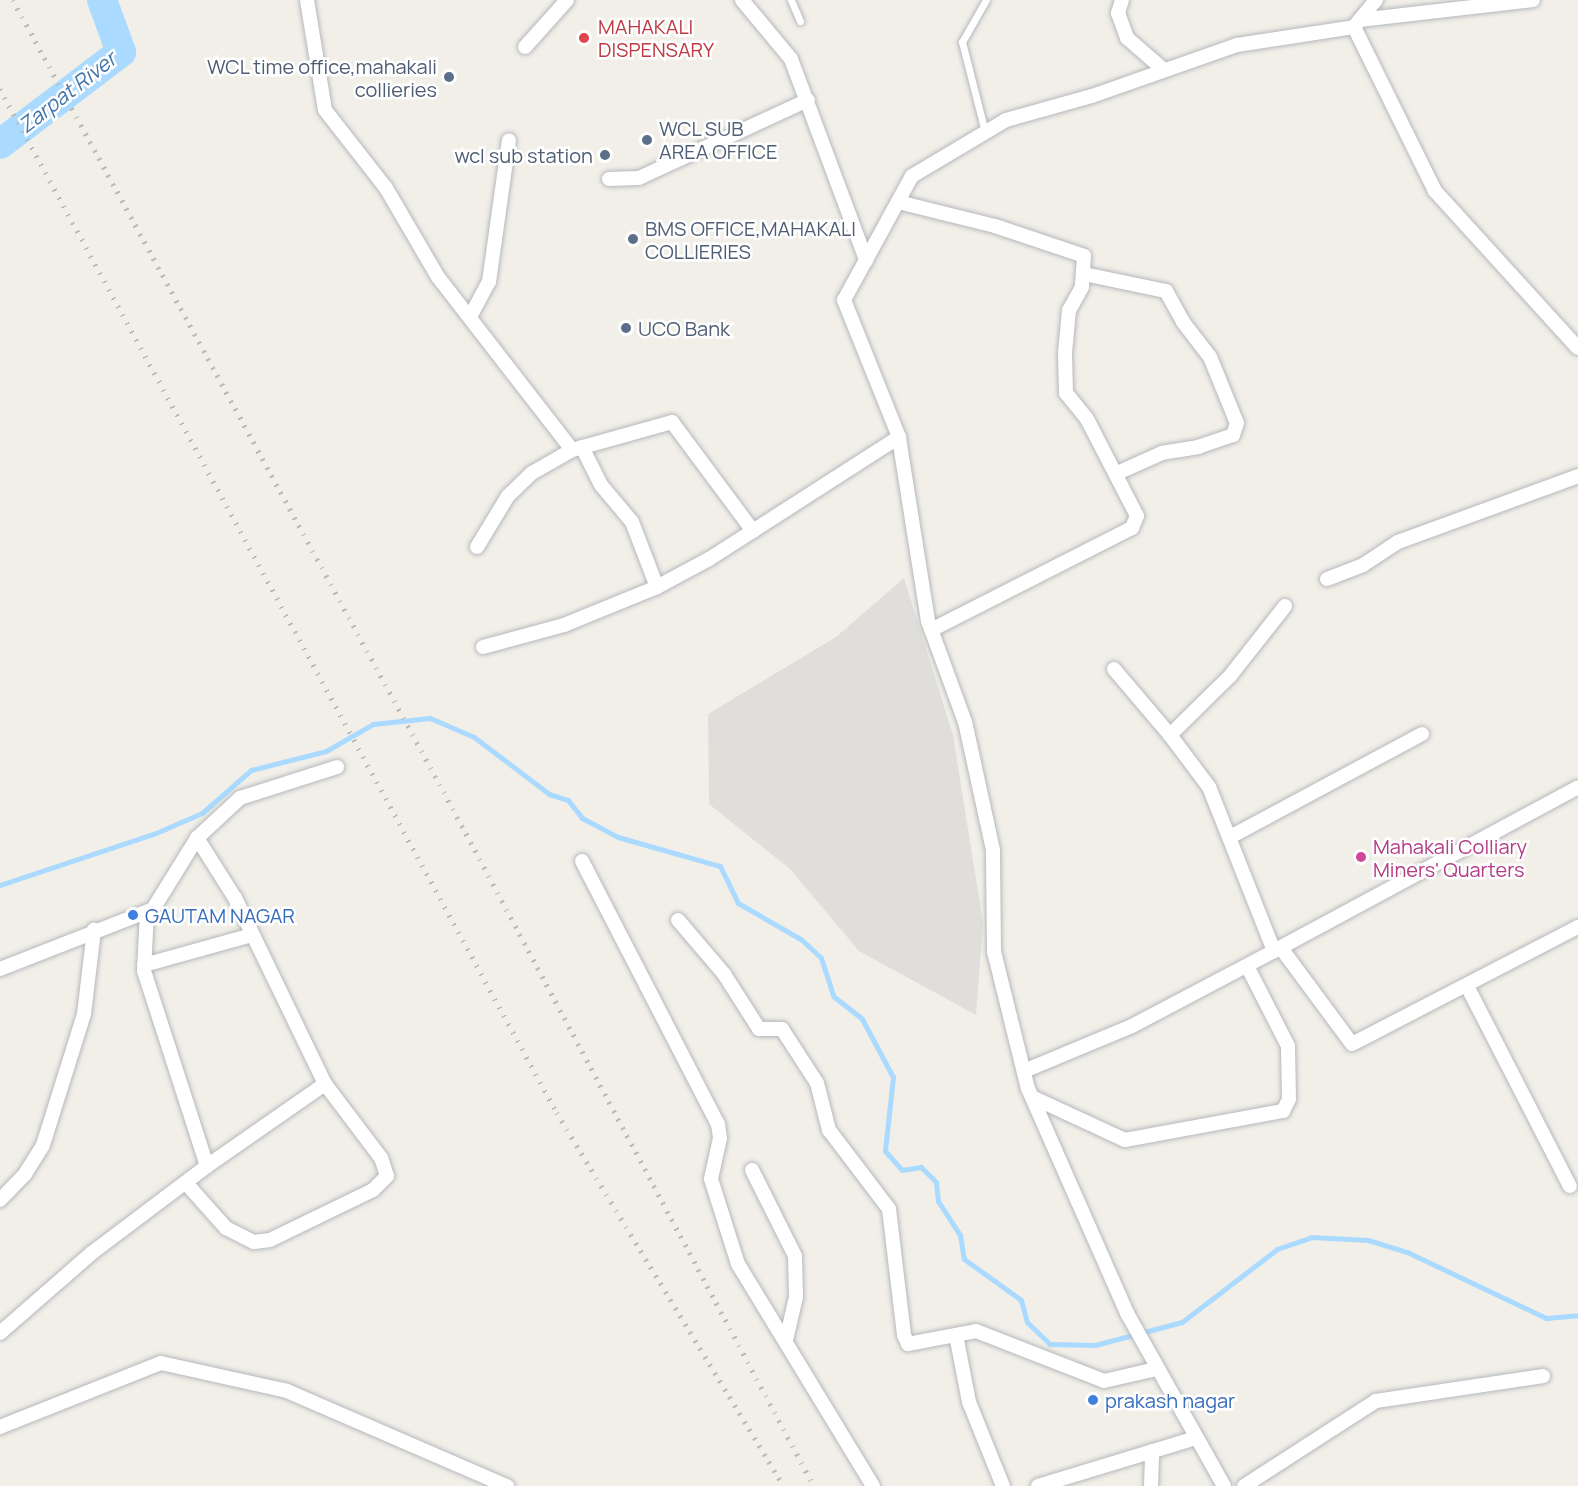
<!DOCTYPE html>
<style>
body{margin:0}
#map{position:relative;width:1578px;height:1486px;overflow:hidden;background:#f1efe8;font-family:Manrope,sans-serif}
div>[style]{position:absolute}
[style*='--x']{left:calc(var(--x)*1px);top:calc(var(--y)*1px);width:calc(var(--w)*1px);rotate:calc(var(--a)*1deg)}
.industrial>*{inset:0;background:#e0deda}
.stream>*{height:5px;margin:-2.5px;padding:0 2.5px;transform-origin:2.5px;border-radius:2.5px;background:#aadaff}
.river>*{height:30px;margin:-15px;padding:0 15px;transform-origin:15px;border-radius:15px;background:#aadaff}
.roads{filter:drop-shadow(0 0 2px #b5b8bc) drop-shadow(0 0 2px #b5b8bc)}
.lane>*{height:7px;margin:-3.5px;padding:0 3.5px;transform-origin:3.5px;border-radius:3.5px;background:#fff}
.street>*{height:14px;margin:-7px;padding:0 7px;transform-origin:7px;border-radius:7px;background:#fff}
.rail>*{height:4.5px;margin-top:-2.25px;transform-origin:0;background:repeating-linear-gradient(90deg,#b6b7b8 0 1.5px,transparent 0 9.5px)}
.dots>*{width:16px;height:16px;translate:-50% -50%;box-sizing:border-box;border:3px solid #fff;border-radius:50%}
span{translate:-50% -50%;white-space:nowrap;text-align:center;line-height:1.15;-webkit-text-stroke:5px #fff;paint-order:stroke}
.health-label{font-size:20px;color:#be3a42}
.left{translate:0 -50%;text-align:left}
.service-label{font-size:20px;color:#4e5e75}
.right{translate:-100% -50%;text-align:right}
.hotel-label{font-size:20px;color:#b23c85}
.shop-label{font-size:20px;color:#366cbe}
.water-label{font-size:21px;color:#4174aa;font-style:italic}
</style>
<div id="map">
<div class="industrial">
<div style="clip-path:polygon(904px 578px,953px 735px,983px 923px,976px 1015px,859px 951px,790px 869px,709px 804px,708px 714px,836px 637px)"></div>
</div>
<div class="stream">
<div style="--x:0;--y:885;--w:164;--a:-18.4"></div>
<div style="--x:156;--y:833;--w:50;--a:-23.5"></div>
<div style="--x:202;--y:813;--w:65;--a:-41.3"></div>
<div style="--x:251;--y:770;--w:77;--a:-14.2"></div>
<div style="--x:326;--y:751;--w:54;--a:-29.9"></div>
<div style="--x:373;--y:724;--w:57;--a:-6"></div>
<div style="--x:430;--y:718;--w:48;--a:23.4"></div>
<div style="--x:474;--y:737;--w:94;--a:37.2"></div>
<div style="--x:549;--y:794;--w:20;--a:18"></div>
<div style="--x:568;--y:800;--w:23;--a:52"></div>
<div style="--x:582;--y:818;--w:41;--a:27.8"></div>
<div style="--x:618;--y:837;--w:106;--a:15.9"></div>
<div style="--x:720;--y:866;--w:41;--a:64.1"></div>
<div style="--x:738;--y:903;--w:74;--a:30"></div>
<div style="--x:802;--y:940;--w:26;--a:43"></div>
<div style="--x:821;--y:958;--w:40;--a:72"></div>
<div style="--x:833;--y:996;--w:37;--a:38"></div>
<div style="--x:862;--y:1019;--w:66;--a:61.9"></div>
<div style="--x:893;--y:1077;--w:74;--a:96.2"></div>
<div style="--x:885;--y:1151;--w:25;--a:48"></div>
<div style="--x:902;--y:1170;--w:19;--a:-9"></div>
<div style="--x:921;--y:1167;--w:21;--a:45"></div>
<div style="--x:936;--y:1182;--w:19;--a:84"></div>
<div style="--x:938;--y:1201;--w:40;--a:57.1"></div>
<div style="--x:960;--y:1235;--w:24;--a:81"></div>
<div style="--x:964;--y:1259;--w:70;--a:35.7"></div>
<div style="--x:1021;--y:1300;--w:23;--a:75"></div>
<div style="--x:1027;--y:1322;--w:32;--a:44"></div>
<div style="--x:1050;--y:1344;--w:45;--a:1.3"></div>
<div style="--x:1095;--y:1345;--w:90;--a:-14.8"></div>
<div style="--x:1182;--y:1322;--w:120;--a:-37.5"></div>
<div style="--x:1277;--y:1249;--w:36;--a:-19"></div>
<div style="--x:1311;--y:1237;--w:57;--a:3"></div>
<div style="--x:1368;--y:1240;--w:41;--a:17.1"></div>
<div style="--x:1407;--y:1252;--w:154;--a:25.4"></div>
<div style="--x:1546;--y:1318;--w:32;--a:-5"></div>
</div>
<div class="river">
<div style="--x:0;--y:144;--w:152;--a:-37.2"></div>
<div style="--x:121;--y:52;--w:55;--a:-110.1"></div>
</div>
<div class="roads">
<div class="lane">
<div style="--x:791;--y:0;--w:23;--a:67"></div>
<div style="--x:985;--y:132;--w:93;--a:-104.3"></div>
<div style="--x:962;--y:42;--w:48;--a:-60.3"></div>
</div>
<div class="street">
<div style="--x:307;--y:0;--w:111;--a:80.7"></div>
<div style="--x:325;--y:110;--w:99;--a:52"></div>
<div style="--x:386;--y:188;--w:103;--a:59.7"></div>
<div style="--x:438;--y:277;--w:219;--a:52.2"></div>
<div style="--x:742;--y:0;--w:77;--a:50.3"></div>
<div style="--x:791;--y:59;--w:215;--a:69.5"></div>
<div style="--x:1122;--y:0;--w:14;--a:107"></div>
<div style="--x:1118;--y:13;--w:27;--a:70"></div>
<div style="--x:1127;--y:38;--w:49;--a:40.9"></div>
<div style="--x:1360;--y:20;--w:174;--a:-6.6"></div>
<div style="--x:1354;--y:27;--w:183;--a:63.7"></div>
<div style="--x:1435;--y:191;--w:212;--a:47.7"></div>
<div style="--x:525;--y:47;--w:63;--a:-48.2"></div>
<div style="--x:609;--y:179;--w:30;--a:-2"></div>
<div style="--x:639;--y:178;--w:186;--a:-24.8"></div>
<div style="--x:898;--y:202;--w:100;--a:13.9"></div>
<div style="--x:995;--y:226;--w:94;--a:18.6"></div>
<div style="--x:1084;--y:256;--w:31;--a:94"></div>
<div style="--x:1082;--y:287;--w:26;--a:119"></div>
<div style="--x:1069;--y:310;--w:43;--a:95.3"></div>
<div style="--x:1065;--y:353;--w:40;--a:88.6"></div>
<div style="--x:1066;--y:393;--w:33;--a:51"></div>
<div style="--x:1087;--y:419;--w:109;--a:62.7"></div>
<div style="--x:1137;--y:516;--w:13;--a:113"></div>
<div style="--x:1132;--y:528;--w:225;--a:153.1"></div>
<div style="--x:1084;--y:274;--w:84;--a:11.7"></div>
<div style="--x:1166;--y:291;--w:35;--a:61"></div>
<div style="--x:1183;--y:322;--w:44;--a:52.4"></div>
<div style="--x:1210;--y:357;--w:71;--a:67.8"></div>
<div style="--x:1237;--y:423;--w:13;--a:108"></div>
<div style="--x:1233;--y:435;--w:36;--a:161"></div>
<div style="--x:1199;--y:447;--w:37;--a:171"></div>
<div style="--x:1162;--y:453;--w:51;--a:155.9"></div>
<div style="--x:470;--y:317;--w:40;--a:-62"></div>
<div style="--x:489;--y:282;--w:143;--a:-82"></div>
<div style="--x:582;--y:447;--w:42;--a:63.4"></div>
<div style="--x:601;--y:485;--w:48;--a:50"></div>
<div style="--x:632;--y:522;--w:70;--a:69"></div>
<div style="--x:477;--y:547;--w:60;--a:-58.7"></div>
<div style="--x:508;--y:496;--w:33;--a:-44"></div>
<div style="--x:532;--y:473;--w:46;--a:-29.9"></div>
<div style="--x:572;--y:450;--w:104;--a:-15.6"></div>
<div style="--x:672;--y:422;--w:136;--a:53.4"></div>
<div style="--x:1327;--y:579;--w:39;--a:-21"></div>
<div style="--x:1363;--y:565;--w:42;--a:-33.3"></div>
<div style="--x:1398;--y:542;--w:192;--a:-20.1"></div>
<div style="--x:483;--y:647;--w:84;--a:-15.2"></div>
<div style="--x:564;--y:625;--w:100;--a:-22.2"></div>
<div style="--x:657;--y:587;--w:59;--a:-28.3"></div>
<div style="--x:709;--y:559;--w:226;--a:-32.7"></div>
<div style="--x:1114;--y:669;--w:87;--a:49.7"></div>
<div style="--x:1230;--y:837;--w:218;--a:-28.2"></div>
<div style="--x:582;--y:861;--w:296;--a:62.7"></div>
<div style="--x:718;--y:1124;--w:14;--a:82"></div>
<div style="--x:720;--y:1138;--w:42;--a:102.4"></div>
<div style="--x:711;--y:1179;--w:89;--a:72.4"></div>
<div style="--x:738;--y:1264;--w:260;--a:58.7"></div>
<div style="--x:678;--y:920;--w:71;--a:49.6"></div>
<div style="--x:724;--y:974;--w:65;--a:57.5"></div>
<div style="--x:759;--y:1029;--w:23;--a:0"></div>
<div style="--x:782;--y:1029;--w:64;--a:57.1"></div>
<div style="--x:817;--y:1083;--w:49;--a:75.7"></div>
<div style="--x:829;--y:1130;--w:99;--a:52.8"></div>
<div style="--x:889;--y:1209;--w:127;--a:83.2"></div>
<div style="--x:904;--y:1335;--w:10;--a:66"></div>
<div style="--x:908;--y:1344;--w:69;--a:-10.8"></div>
<div style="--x:976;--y:1331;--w:137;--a:21.3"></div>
<div style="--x:1104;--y:1381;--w:53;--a:-13"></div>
<div style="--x:1281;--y:948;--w:119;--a:53.5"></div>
<div style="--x:1352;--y:1044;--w:254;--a:-27.4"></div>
<div style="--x:1274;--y:951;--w:345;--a:-28.3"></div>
<div style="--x:144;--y:965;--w:112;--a:-15.5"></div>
<div style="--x:0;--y:969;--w:164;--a:-21.4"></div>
<div style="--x:153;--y:909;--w:84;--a:-58.2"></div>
<div style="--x:197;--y:838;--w:59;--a:-42.9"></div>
<div style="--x:240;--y:798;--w:102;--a:-17.7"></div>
<div style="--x:1467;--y:986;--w:225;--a:62.8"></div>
<div style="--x:1024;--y:1071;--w:117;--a:-22.6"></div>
<div style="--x:1132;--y:1026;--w:161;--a:-27.8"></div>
<div style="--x:1274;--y:951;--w:176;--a:-111.6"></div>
<div style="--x:1209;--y:787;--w:65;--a:-126.9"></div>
<div style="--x:1170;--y:735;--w:84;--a:-44.5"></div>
<div style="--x:1230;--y:676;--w:89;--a:-51.8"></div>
<div style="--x:1032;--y:1097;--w:102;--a:24.8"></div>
<div style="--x:1125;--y:1140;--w:161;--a:-10.4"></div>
<div style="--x:1283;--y:1111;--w:13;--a:-63"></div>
<div style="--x:1289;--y:1099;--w:53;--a:-91.1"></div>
<div style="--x:1288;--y:1046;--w:90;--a:-117.1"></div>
<div style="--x:207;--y:1166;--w:144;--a:-34.8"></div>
<div style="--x:752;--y:1170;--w:96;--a:63.4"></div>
<div style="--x:795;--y:1256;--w:41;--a:88.6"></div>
<div style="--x:796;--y:1297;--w:44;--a:103.1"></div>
<div style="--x:186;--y:1183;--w:60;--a:48.4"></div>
<div style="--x:226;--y:1228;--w:31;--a:27"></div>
<div style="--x:254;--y:1242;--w:16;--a:-7"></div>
<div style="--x:270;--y:1240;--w:114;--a:-25.9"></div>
<div style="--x:373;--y:1190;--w:20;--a:-45"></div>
<div style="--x:387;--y:1176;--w:19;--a:-108"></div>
<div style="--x:381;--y:1158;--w:93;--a:-127.1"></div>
<div style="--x:325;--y:1084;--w:207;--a:-115.8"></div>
<div style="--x:235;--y:898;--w:71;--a:-122.3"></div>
<div style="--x:0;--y:1200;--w:36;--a:-46"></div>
<div style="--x:25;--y:1174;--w:34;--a:-58"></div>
<div style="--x:43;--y:1145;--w:137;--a:-72.6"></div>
<div style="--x:84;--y:1014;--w:85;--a:-83.2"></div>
<div style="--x:0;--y:1333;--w:123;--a:-41.1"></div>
<div style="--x:93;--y:1252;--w:143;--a:-37"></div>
<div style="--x:207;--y:1166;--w:205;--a:-107.9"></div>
<div style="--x:144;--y:971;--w:59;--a:-87.1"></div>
<div style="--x:956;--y:1335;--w:68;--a:79"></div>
<div style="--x:969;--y:1402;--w:91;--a:68"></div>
<div style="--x:0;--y:1427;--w:173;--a:-21.7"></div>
<div style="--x:161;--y:1363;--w:129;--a:12.5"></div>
<div style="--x:287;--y:1391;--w:240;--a:23.4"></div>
<div style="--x:1038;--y:1486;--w:165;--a:-16.9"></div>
<div style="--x:1151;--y:1486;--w:35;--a:-88"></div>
<div style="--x:1224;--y:1486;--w:198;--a:-119.3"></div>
<div style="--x:1127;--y:1313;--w:245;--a:-113.8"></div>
<div style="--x:1028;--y:1089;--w:141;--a:-103.9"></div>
<div style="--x:994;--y:952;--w:102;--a:-90.6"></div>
<div style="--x:993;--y:850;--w:131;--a:-102.3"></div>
<div style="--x:965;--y:722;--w:108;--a:-110.1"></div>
<div style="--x:928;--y:621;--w:186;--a:-99"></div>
<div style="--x:899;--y:437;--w:148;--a:-111.9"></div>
<div style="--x:844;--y:300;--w:141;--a:-61.3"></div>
<div style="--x:912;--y:176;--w:109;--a:-30.8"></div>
<div style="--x:1006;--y:120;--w:89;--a:-15.6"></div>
<div style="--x:1092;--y:96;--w:154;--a:-19.4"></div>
<div style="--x:1237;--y:45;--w:118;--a:-8.7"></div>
<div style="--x:1354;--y:27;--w:35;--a:-51"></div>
<div style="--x:1244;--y:1486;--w:157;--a:-32.8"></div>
<div style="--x:1376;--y:1401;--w:169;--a:-8.5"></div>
</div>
</div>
<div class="rail">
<div style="--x:13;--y:0;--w:902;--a:61.45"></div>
<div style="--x:444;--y:792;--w:786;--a:61.94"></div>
<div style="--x:0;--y:89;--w:1166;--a:61.46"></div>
<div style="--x:557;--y:1113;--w:437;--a:58.7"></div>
</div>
<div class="dots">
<div style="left:584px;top:38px;background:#e0444e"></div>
<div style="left:449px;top:77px;background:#5c6f8a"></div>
<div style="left:647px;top:140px;background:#5c6f8a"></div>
<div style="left:605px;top:155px;background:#5c6f8a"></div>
<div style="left:633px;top:239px;background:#5c6f8a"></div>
<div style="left:626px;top:328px;background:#5c6f8a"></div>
<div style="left:1361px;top:857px;background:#d1479c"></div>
<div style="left:133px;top:915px;background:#3f7fe0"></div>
<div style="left:1093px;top:1400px;background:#3f7fe0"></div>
</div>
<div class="health-label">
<span class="left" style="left:598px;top:38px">MAHAKALI<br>DISPENSARY</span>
</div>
<div class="service-label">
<span class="right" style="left:437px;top:78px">WCL time office,mahakali<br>collieries</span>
<span class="left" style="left:659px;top:140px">WCL SUB<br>AREA OFFICE</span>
<span class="right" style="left:593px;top:155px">wcl sub station</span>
<span class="left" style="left:645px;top:240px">BMS OFFICE,MAHAKALI<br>COLLIERIES</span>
<span class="left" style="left:638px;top:328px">UCO Bank</span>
</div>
<div class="hotel-label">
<span class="left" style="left:1373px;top:858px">Mahakali Colliary<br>Miners' Quarters</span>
</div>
<div class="shop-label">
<span class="left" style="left:145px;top:915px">GAUTAM NAGAR</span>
<span class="left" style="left:1105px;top:1400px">prakash nagar</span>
</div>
<div class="water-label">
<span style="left:67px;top:92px;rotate:-38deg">Zarpat River</span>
</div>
</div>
